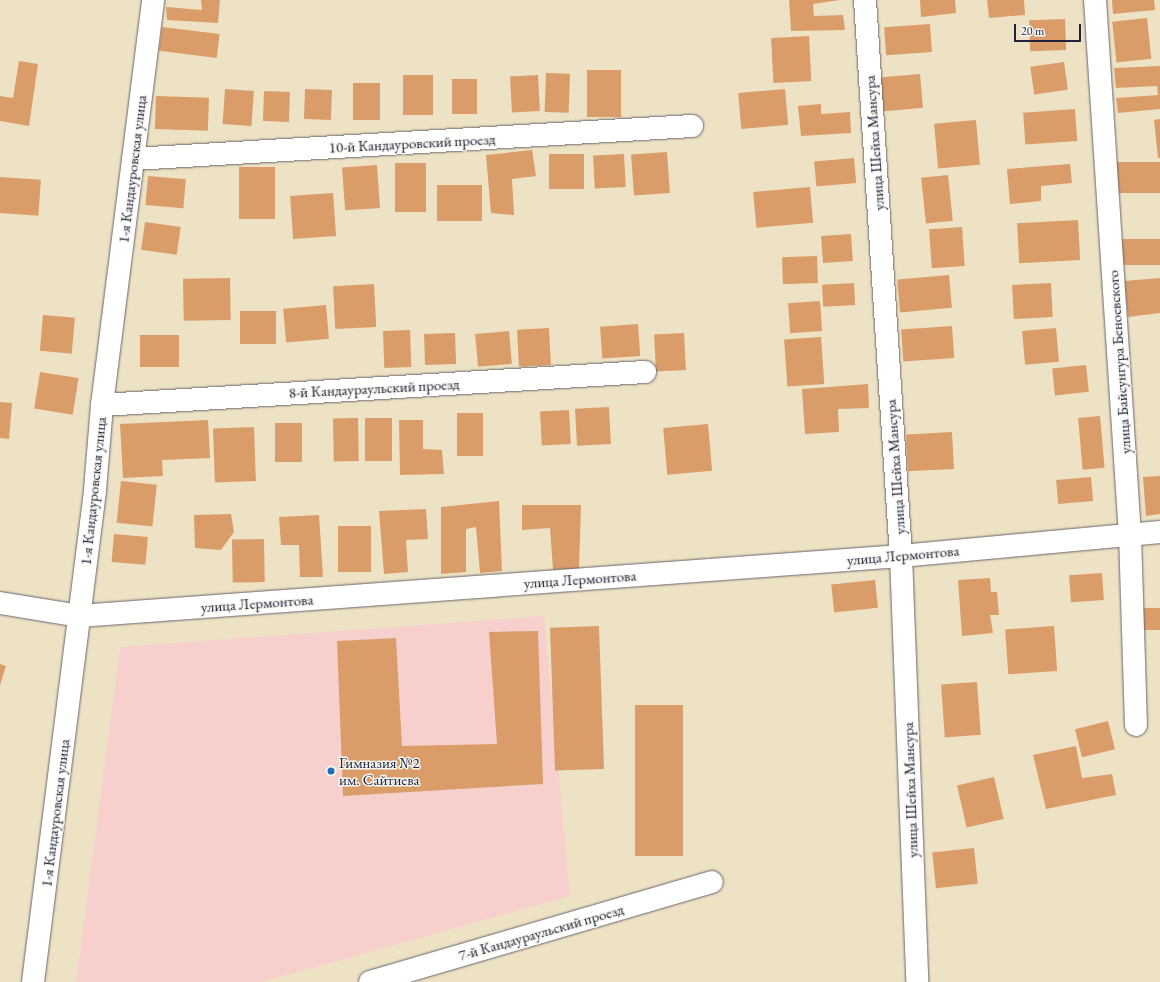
<!DOCTYPE html>
<meta charset="utf-8">
<style>
body{margin:0}
#map{position:relative;width:1160px;height:982px;overflow:hidden;background:#eee2c5;font-family:"EB Garamond",serif}
div>[style]{position:absolute}
[style*='--x']{left:calc(var(--x)*1px);top:calc(var(--y)*1px);width:calc(var(--w)*1px);rotate:calc(var(--a)*1deg)}
.built>*{inset:0;background:#f7d0cd}
.building>*{inset:0;background:#da9d6a;transform-origin:0 0}
.roads{filter:drop-shadow(0 0 1px #69656b) drop-shadow(0 0 1px #69656b)}
.minor>*{height:22px;margin:-11px;padding:0 11px;transform-origin:11px;border-radius:11px;background:#fff}
.dots>*{width:11px;height:11px;translate:-50% -50%;box-sizing:border-box;border:2px solid #f6f6f2;border-radius:50%}
span{translate:-50% -50%;white-space:nowrap;text-align:center;line-height:1.15;-webkit-text-stroke:3px #f6f6f2;paint-order:stroke}
.street-label{font-size:15px;color:#22223b}
.poi-label{font-size:15px;color:#22223b}
.left{translate:0 -50%;text-align:left}
.scale{position:absolute;left:1014px;top:24px;width:67px;height:18px;box-sizing:border-box;border:2px solid #22223b;border-top:0;padding-left:5px;font-size:12px;line-height:14px;white-space:nowrap;color:#22223b;-webkit-text-stroke:3px #f6f6f2;paint-order:stroke}
</style>
<div id="map">
<div class="built">
<div style="clip-path:polygon(544px 616px,570px 896px,262px 982px,76px 982px,120px 647px)"></div>
</div>
<div class="building">
<div style="clip-path:polygon(201px 0,220px 0,218px 23px,167px 20px,166px 7px,202px 10px)"></div>
<div style="clip-path:polygon(789px 0,840px 0,813px 4px,814px 16px,843px 15px,845px 30px,791px 31px)"></div>
<div style="clip-path:polygon(920px 0,955px 0,956px 13px,921px 17px)"></div>
<div style="clip-path:polygon(987px 0,1024px 0,1025px 15px,989px 18px)"></div>
<div style="clip-path:polygon(1112px 0,1154px 0,1155px 10px,1113px 14px)"></div>
<div style="left:1147px;top:18px;width:41px;height:35px;rotate:84deg"></div>
<div style="left:1065px;top:19px;width:31px;height:36px;rotate:88deg"></div>
<div style="left:930px;top:24px;width:28px;height:46px;rotate:86deg"></div>
<div style="left:162px;top:27px;width:58px;height:24px;rotate:7deg"></div>
<div style="left:809px;top:36px;width:45px;height:38px;rotate:87deg"></div>
<div style="clip-path:polygon(19px 61px,38px 64px,29px 126px,0 121px,0 96px,13px 98px)"></div>
<div style="left:1064px;top:62px;width:28px;height:34px;rotate:82deg"></div>
<div style="clip-path:polygon(1160px 66px,1160px 109px,1118px 113px,1116px 98px,1158px 95px,1157px 86px,1116px 88px,1114px 68px)"></div>
<div style="left:587px;top:70px;width:34px;height:47px"></div>
<div style="left:546px;top:73px;width:24px;height:39px;rotate:2deg"></div>
<div style="left:920px;top:74px;width:34px;height:41px;rotate:85deg"></div>
<div style="left:403px;top:75px;width:30px;height:40px"></div>
<div style="left:538px;top:75px;width:36px;height:28px;rotate:87deg"></div>
<div style="left:452px;top:79px;width:25px;height:35px"></div>
<div style="left:353px;top:83px;width:27px;height:37px"></div>
<div style="left:225px;top:89px;width:29px;height:35px;rotate:4deg"></div>
<div style="left:305px;top:89px;width:27px;height:30px;rotate:2deg"></div>
<div style="left:785px;top:89px;width:36px;height:47px;rotate:85deg"></div>
<div style="left:264px;top:91px;width:26px;height:30px;rotate:2deg"></div>
<div style="left:156px;top:96px;width:53px;height:33px;rotate:2deg"></div>
<div style="clip-path:polygon(821px 104px,821px 114px,850px 112px,851px 133px,801px 136px,798px 106px)"></div>
<div style="left:1075px;top:109px;width:32px;height:52px;rotate:86deg"></div>
<div style="clip-path:polygon(1160px 119px,1160px 158px,1158px 158px,1154px 120px)"></div>
<div style="left:976px;top:120px;width:45px;height:42px;rotate:85deg"></div>
<div style="clip-path:polygon(532px 150px,536px 176px,512px 179px,514px 215px,491px 213px,486px 155px)"></div>
<div style="left:667px;top:152px;width:41px;height:36px;rotate:86deg"></div>
<div style="left:584px;top:154px;width:35px;height:35px;rotate:90deg"></div>
<div style="left:624px;top:154px;width:33px;height:31px;rotate:87deg"></div>
<div style="left:854px;top:158px;width:25px;height:40px;rotate:85deg"></div>
<div style="left:1160px;top:162px;width:31px;height:44px;rotate:90deg"></div>
<div style="left:395px;top:163px;width:31px;height:49px"></div>
<div style="clip-path:polygon(1070px 164px,1072px 183px,1041px 186px,1041px 201px,1010px 204px,1007px 169px)"></div>
<div style="left:377px;top:165px;width:43px;height:35px;rotate:86deg"></div>
<div style="left:239px;top:167px;width:36px;height:52px"></div>
<div style="left:948px;top:175px;width:46px;height:27px;rotate:84deg"></div>
<div style="left:148px;top:176px;width:38px;height:29px;rotate:5deg"></div>
<div style="left:0;top:177px;width:41px;height:36px;rotate:4deg"></div>
<div style="left:437px;top:185px;width:45px;height:36px"></div>
<div style="left:810px;top:187px;width:36px;height:57px;rotate:85deg"></div>
<div style="left:333px;top:193px;width:43px;height:43px;rotate:86deg"></div>
<div style="left:1078px;top:220px;width:40px;height:61px;rotate:87deg"></div>
<div style="left:145px;top:222px;width:36px;height:28px;rotate:8deg"></div>
<div style="left:962px;top:227px;width:39px;height:33px;rotate:86deg"></div>
<div style="left:851px;top:234px;width:27px;height:30px;rotate:86deg"></div>
<div style="left:1160px;top:239px;width:26px;height:38px;rotate:90deg"></div>
<div style="left:817px;top:256px;width:27px;height:35px;rotate:88deg"></div>
<div style="left:949px;top:275px;width:33px;height:52px;rotate:85deg"></div>
<div style="left:230px;top:278px;width:42px;height:47px;rotate:89deg"></div>
<div style="clip-path:polygon(1160px 278px,1160px 313px,1128px 317px,1124px 281px)"></div>
<div style="left:854px;top:283px;width:22px;height:32px;rotate:87deg"></div>
<div style="left:1051px;top:283px;width:34px;height:39px;rotate:87deg"></div>
<div style="left:374px;top:284px;width:43px;height:41px;rotate:87deg"></div>
<div style="left:820px;top:301px;width:30px;height:32px;rotate:86deg"></div>
<div style="left:326px;top:305px;width:34px;height:43px;rotate:85deg"></div>
<div style="left:240px;top:311px;width:36px;height:33px"></div>
<div style="left:43px;top:315px;width:32px;height:36px;rotate:5deg"></div>
<div style="left:638px;top:324px;width:32px;height:38px;rotate:86deg"></div>
<div style="left:952px;top:326px;width:32px;height:51px;rotate:86deg"></div>
<div style="left:549px;top:328px;width:37px;height:32px;rotate:87deg"></div>
<div style="left:1056px;top:328px;width:34px;height:34px;rotate:85deg"></div>
<div style="left:410px;top:330px;width:37px;height:27px;rotate:88deg"></div>
<div style="left:509px;top:331px;width:33px;height:34px;rotate:85deg"></div>
<div style="left:455px;top:333px;width:31px;height:31px;rotate:88deg"></div>
<div style="left:684px;top:333px;width:37px;height:30px;rotate:87deg"></div>
<div style="left:140px;top:335px;width:39px;height:32px"></div>
<div style="left:821px;top:337px;width:47px;height:37px;rotate:86deg"></div>
<div style="left:1086px;top:365px;width:27px;height:34px;rotate:84deg"></div>
<div style="left:40px;top:372px;width:39px;height:37px;rotate:9deg"></div>
<div style="clip-path:polygon(868px 384px,869px 408px,838px 409px,839px 432px,805px 434px,802px 389px)"></div>
<div style="clip-path:polygon(0 402px,12px 403px,9px 439px,0 438px)"></div>
<div style="left:609px;top:407px;width:37px;height:34px;rotate:87deg"></div>
<div style="left:569px;top:410px;width:34px;height:29px;rotate:87deg"></div>
<div style="left:457px;top:413px;width:26px;height:43px"></div>
<div style="left:1100px;top:416px;width:52px;height:22px;rotate:85deg"></div>
<div style="left:358px;top:418px;width:43px;height:25px;rotate:89deg"></div>
<div style="left:365px;top:418px;width:27px;height:43px"></div>
<div style="clip-path:polygon(208px 420px,210px 458px,162px 460px,163px 476px,123px 478px,120px 424px)"></div>
<div style="clip-path:polygon(399px 420px,423px 420px,423px 449px,442px 450px,444px 474px,400px 475px)"></div>
<div style="left:275px;top:423px;width:27px;height:39px"></div>
<div style="left:708px;top:424px;width:47px;height:45px;rotate:85deg"></div>
<div style="left:254px;top:427px;width:54px;height:41px;rotate:88deg"></div>
<div style="left:952px;top:432px;width:37px;height:46px;rotate:87deg"></div>
<div style="clip-path:polygon(1160px 476px,1160px 514px,1146px 516px,1143px 477px)"></div>
<div style="left:1091px;top:477px;width:24px;height:35px;rotate:85deg"></div>
<div style="left:121px;top:481px;width:36px;height:42px;rotate:6deg"></div>
<div style="clip-path:polygon(499px 501px,502px 571px,480px 573px,476px 527px,466px 529px,466px 572px,441px 574px,441px 507px)"></div>
<div style="clip-path:polygon(522px 505px,581px 505px,579px 569px,553px 570px,550px 528px,522px 530px)"></div>
<div style="clip-path:polygon(426px 509px,428px 539px,406px 540px,408px 572px,384px 574px,379px 511px)"></div>
<div style="clip-path:polygon(231px 514px,234px 532px,221px 550px,195px 548px,194px 515px)"></div>
<div style="clip-path:polygon(319px 515px,323px 577px,300px 577px,299px 545px,281px 545px,279px 517px)"></div>
<div style="left:338px;top:526px;width:33px;height:46px"></div>
<div style="left:114px;top:534px;width:34px;height:28px;rotate:5deg"></div>
<div style="left:264px;top:539px;width:43px;height:32px;rotate:89deg"></div>
<div style="left:1102px;top:573px;width:27px;height:33px;rotate:86deg"></div>
<div style="clip-path:polygon(990px 578px,991px 592px,997px 592px,999px 615px,990px 615px,993px 633px,962px 636px,958px 580px)"></div>
<div style="left:875px;top:580px;width:28px;height:44px;rotate:84deg"></div>
<div style="left:1160px;top:608px;width:22px;height:20px;rotate:90deg"></div>
<div style="left:599px;top:626px;width:143px;height:49px;rotate:88deg"></div>
<div style="left:1054px;top:626px;width:45px;height:49px;rotate:86deg"></div>
<div style="clip-path:polygon(538px 631px,543px 784px,343px 796px,337px 641px,396px 638px,402px 746px,497px 744px,489px 632px)"></div>
<div style="clip-path:polygon(0 664px,6px 666px,0 685px)"></div>
<div style="left:977px;top:682px;width:53px;height:36px;rotate:86deg"></div>
<div style="left:635px;top:705px;width:48px;height:151px"></div>
<div style="left:1108px;top:721px;width:29px;height:34px;rotate:76deg"></div>
<div style="clip-path:polygon(1076px 746px,1082px 778px,1112px 774px,1116px 795px,1046px 809px,1033px 755px)"></div>
<div style="left:994px;top:777px;width:43px;height:38px;rotate:77deg"></div>
<div style="left:974px;top:848px;width:36px;height:42px;rotate:84deg"></div>
</div>
<div class="roads">
<div class="minor">
<div style="--x:865;--y:0;--w:557;--a:86.3"></div>
<div style="--x:901;--y:556;--w:426;--a:87.8"></div>
<div style="--x:1095;--y:0;--w:536;--a:86.26"></div>
<div style="--x:1130;--y:535;--w:190;--a:88.2"></div>
<div style="--x:133;--y:159;--w:560;--a:-3.38"></div>
<div style="--x:102;--y:405;--w:544;--a:-3.48"></div>
<div style="--x:0;--y:603;--w:80;--a:9.3"></div>
<div style="--x:79;--y:616;--w:824;--a:-4.17"></div>
<div style="--x:901;--y:556;--w:260;--a:-5.3"></div>
<div style="--x:33;--y:982;--w:496;--a:-82.8"></div>
<div style="--x:95;--y:490;--w:85;--a:-85.3"></div>
<div style="--x:102;--y:405;--w:408;--a:-82.8"></div>
<div style="--x:370;--y:982;--w:356;--a:-16.3"></div>
</div>
</div>
<div class="dots">
<div style="left:331px;top:771px;background:#1f6fb2"></div>
</div>
<div class="street-label">
<span style="left:412px;top:143px;rotate:-3deg">10-й Кандауровский проезд</span>
<span style="left:874px;top:143px;rotate:-94deg">улица Шейха Мансура</span>
<span style="left:132px;top:169px;rotate:-83deg">1-я Кандауровская улица</span>
<span style="left:1119px;top:362px;rotate:-94deg">улица Байсунгура Беноевского</span>
<span style="left:374px;top:388px;rotate:-3deg">8-й Кандаураульский проезд</span>
<span style="left:895px;top:467px;rotate:-94deg">улица Шейха Мансура</span>
<span style="left:93px;top:491px;rotate:-84deg">1-я Кандауровская улица</span>
<span style="left:903px;top:555px;rotate:-5deg">улица Лермонтова</span>
<span style="left:580px;top:579px;rotate:-4deg">улица Лермонтова</span>
<span style="left:257px;top:603px;rotate:-4deg">улица Лермонтова</span>
<span style="left:910px;top:790px;rotate:-92deg">улица Шейха Мансура</span>
<span style="left:55px;top:813px;rotate:-83deg">1-я Кандауровская улица</span>
<span style="left:541px;top:932px;rotate:-16deg">7-й Кандаураульский проезд</span>
</div>
<div class="poi-label">
<span class="left" style="left:339px;top:771px">Гимназия №2<br>им. Сайтиева</span>
</div>
<div class="scale">20 m</div>
</div>
